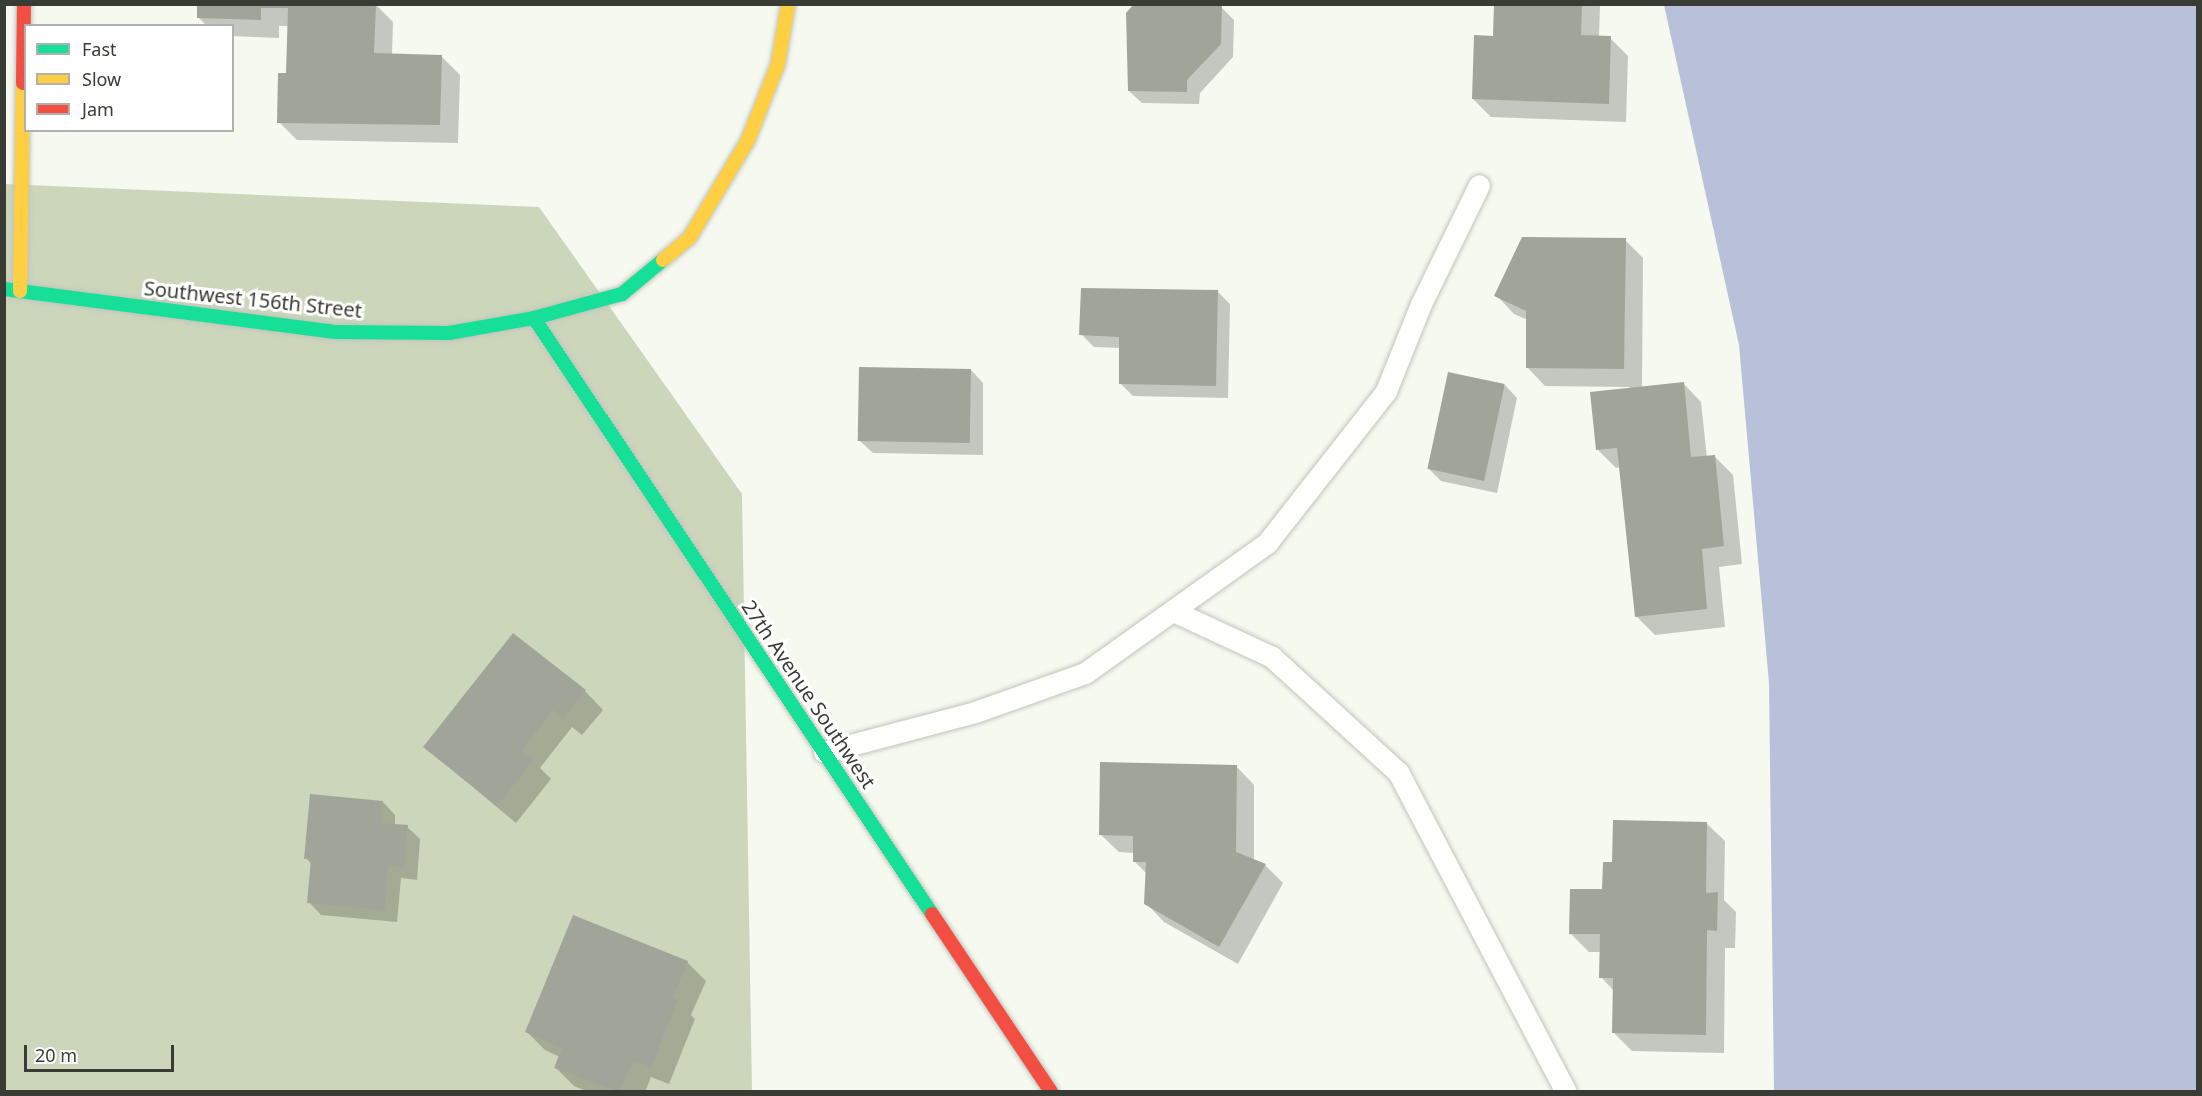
<!DOCTYPE html>
<style>
body{margin:0}
#map{position:relative;width:2202px;height:1096px;overflow:hidden;background:#f5f9ef;font-family:"Noto Sans",sans-serif}
div>[style]{position:absolute}
[style*='--x']{left:calc(var(--x)*1px);top:calc(var(--y)*1px);width:calc(var(--w)*1px);rotate:calc(var(--a)*1deg)}
.forest>*{inset:0;background:#ccd6bb}
.water>*{inset:0;background:#b9c0d9}
.shadow>*{inset:0;background:#0003}
.building>*{inset:0;background:#a1a599;transform-origin:0 0}
.roads{filter:drop-shadow(0 0 2px #c1c4bc) drop-shadow(0 0 2px #c1c4bc)}
.lane>*{height:21px;margin:-10.5px;padding:0 10.5px;transform-origin:10.5px;border-radius:10.5px;background:#fefefd}
.fast>*{height:14px;margin:-7px;padding:0 7px;transform-origin:7px;border-radius:7px;background:#16e098}
.slow>*{height:14px;margin:-7px;padding:0 7px;transform-origin:7px;border-radius:7px;background:#ffcf43}
.jam>*{height:14px;margin:-7px;padding:0 7px;transform-origin:7px;border-radius:7px;background:#f24e42}
span{translate:-50% -50%;white-space:nowrap;text-align:center;line-height:1.15;-webkit-text-stroke:6px #fff;paint-order:stroke}
.street-label{font-size:20px;color:#393c35}
.frame{position:absolute;inset:0;border:6px solid #393c35;pointer-events:none}
.legend{position:absolute;left:24px;top:24px;width:210px;height:108px;box-sizing:border-box;background:#fff;border:2px solid #b0b1ae;margin:0;padding:8px 10px;list-style:none;font-size:18px;color:#393c35}
.legend li{display:flex;align-items:center;gap:12px;height:30px}
.legend b{width:30px;border:2px solid #b0b1ae}
.scale{position:absolute;left:24px;top:1045px;width:150px;height:27px;box-sizing:border-box;border:3px solid #393c35;border-top:0;padding-left:8px;font-size:18px;line-height:21px;white-space:nowrap;color:#393c35;-webkit-text-stroke:4px #fff;paint-order:stroke}
</style>
<div id="map">
<div class="forest">
<div style="clip-path:polygon(5px 184px,539px 207px,742px 494px,752px 1091px,5px 1092px)"></div>
</div>
<div class="water">
<div style="clip-path:polygon(1664px 5px,2197px 5px,2197px 1091px,1774px 1091px,1769px 683px,1739px 345px)"></div>
</div>
<div class="shadow">
<div style="clip-path:polygon(199px 4px,375px 4px,393px 22px,392px 55px,441px 56px,460px 75px,458px 143px,297px 140px,279px 122px,288px 75px,289px 26px,279px 26px,279px 38px,232px 36px,232px 26px,207px 26px,199px 18px)"></div>
<div style="clip-path:polygon(1136px 4px,1218px 4px,1234px 20px,1233px 57px,1200px 93px,1199px 104px,1142px 103px,1129px 91px)"></div>
<div style="clip-path:polygon(1495px 4px,1600px 4px,1599px 37px,1610px 38px,1628px 56px,1626px 122px,1491px 117px,1473px 99px,1494px 38px)"></div>
<div style="clip-path:polygon(1625px 240px,1643px 258px,1642px 388px,1683px 383px,1701px 402px,1707px 458px,1715px 457px,1733px 475px,1742px 564px,1719px 567px,1725px 627px,1655px 635px,1636px 616px,1621px 467px,1616px 468px,1597px 449px,1630px 387px,1545px 386px,1527px 367px,1528px 320px,1514px 314px,1496px 295px)"></div>
<div style="clip-path:polygon(1217px 291px,1230px 304px,1228px 398px,1133px 396px,1120px 383px,1121px 348px,1094px 347px,1081px 334px)"></div>
<div style="clip-path:polygon(971px 370px,983px 383px,983px 455px,873px 453px,860px 441px)"></div>
<div style="clip-path:polygon(1505px 385px,1517px 398px,1497px 493px,1441px 481px,1428px 468px)"></div>
<div style="clip-path:polygon(585px 691px,603px 710px,582px 735px,572px 727px,540px 768px,551px 779px,516px 823px,425px 747px)"></div>
<div style="clip-path:polygon(1236px 766px,1254px 785px,1254px 861px,1265px 865px,1283px 883px,1238px 964px,1164px 922px,1146px 903px,1147px 874px,1134px 861px,1134px 853px,1119px 852px,1100px 834px)"></div>
<div style="clip-path:polygon(383px 802px,395px 815px,395px 826px,407px 827px,420px 839px,417px 880px,401px 878px,397px 922px,321px 915px,309px 902px,312px 865px,306px 858px)"></div>
<div style="clip-path:polygon(1706px 823px,1725px 841px,1724px 900px,1736px 912px,1735px 948px,1725px 948px,1724px 1053px,1632px 1051px,1614px 1033px,1614px 991px,1601px 977px,1601px 952px,1589px 952px,1571px 934px,1603px 891px,1614px 863px)"></div>
<div style="clip-path:polygon(687px 962px,706px 981px,691px 1015px,695px 1019px,669px 1084px,651px 1077px,645px 1092px,588px 1092px,574px 1086px,555px 1067px,560px 1057px,545px 1050px,527px 1032px)"></div>
</div>
<div class="building">
<div style="clip-path:polygon(197px 4px,376px 4px,374px 53px,442px 55px,440px 125px,277px 123px,278px 73px,286px 73px,288px 8px,261px 8px,261px 20px,197px 18px)"></div>
<div style="clip-path:polygon(1134px 4px,1222px 6px,1221px 44px,1187px 80px,1187px 92px,1128px 91px,1126px 13px)"></div>
<div style="clip-path:polygon(1494px 4px,1582px 4px,1581px 35px,1611px 36px,1609px 104px,1472px 99px,1474px 35px,1493px 36px)"></div>
<div style="clip-path:polygon(1522px 237px,1626px 238px,1624px 369px,1526px 368px,1526px 311px,1494px 296px)"></div>
<div style="clip-path:polygon(1081px 288px,1218px 290px,1216px 386px,1119px 384px,1119px 337px,1079px 335px)"></div>
<div style="left:859px;top:367px;width:112px;height:74px;rotate:1deg"></div>
<div style="left:1448px;top:372px;width:58px;height:99px;rotate:12deg"></div>
<div style="clip-path:polygon(1684px 382px,1691px 457px,1715px 455px,1724px 546px,1702px 549px,1707px 609px,1635px 617px,1617px 448px,1596px 450px,1590px 392px)"></div>
<div style="clip-path:polygon(513px 633px,586px 690px,563px 718px,553px 710px,522px 750px,534px 760px,497px 806px,423px 747px)"></div>
<div style="clip-path:polygon(1100px 762px,1237px 765px,1236px 852px,1266px 864px,1219px 947px,1144px 904px,1146px 862px,1133px 862px,1133px 836px,1099px 835px)"></div>
<div style="clip-path:polygon(310px 794px,383px 801px,381px 823px,408px 825px,404px 868px,388px 866px,385px 910px,307px 903px,311px 859px,304px 859px)"></div>
<div style="clip-path:polygon(1613px 820px,1707px 822px,1706px 893px,1718px 892px,1717px 931px,1707px 930px,1706px 1035px,1612px 1033px,1613px 978px,1599px 978px,1600px 934px,1569px 934px,1570px 889px,1602px 889px,1603px 862px,1612px 862px)"></div>
<div style="clip-path:polygon(573px 915px,688px 961px,673px 997px,678px 1000px,651px 1067px,633px 1060px,620px 1092px,554px 1068px,562px 1048px,525px 1032px)"></div>
</div>
<div class="roads">
<div class="lane">
<div style="--x:1173;--y:611;--w:109;--a:24.9"></div>
<div style="--x:1272;--y:657;--w:171;--a:42.4"></div>
<div style="--x:1398;--y:772;--w:361;--a:62.3"></div>
<div style="--x:824;--y:752;--w:156;--a:-14.8"></div>
<div style="--x:975;--y:712;--w:117;--a:-19.5"></div>
<div style="--x:1085;--y:673;--w:224;--a:-35.5"></div>
<div style="--x:1267;--y:543;--w:193;--a:-51.9"></div>
<div style="--x:1386;--y:391;--w:94;--a:-68.1"></div>
<div style="--x:1421;--y:304;--w:132;--a:-64"></div>
</div>
<div class="fast">
<div style="--x:4;--y:289;--w:334;--a:7.4"></div>
<div style="--x:335;--y:332;--w:114;--a:0.5"></div>
<div style="--x:449;--y:333;--w:86;--a:-10"></div>
<div style="--x:534;--y:318;--w:91;--a:-15.3"></div>
<div style="--x:622;--y:294;--w:53;--a:-39.7"></div>
<div style="--x:534;--y:318;--w:717;--a:56.27"></div>
</div>
<div class="slow">
<div style="--x:663;--y:260;--w:35;--a:-40"></div>
<div style="--x:690;--y:237;--w:113;--a:-59.1"></div>
<div style="--x:748;--y:140;--w:82;--a:-68.5"></div>
<div style="--x:778;--y:64;--w:61;--a:-80.5"></div>
<div style="--x:20;--y:291;--w:208;--a:-89.2"></div>
</div>
<div class="jam">
<div style="--x:23;--y:83;--w:79;--a:-89.3"></div>
<div style="--x:932;--y:914;--w:214;--a:56.2"></div>
</div>
</div>
<div class="street-label">
<span style="left:253px;top:299px;rotate:6deg">Southwest 156th Street</span>
<span style="left:809px;top:694px;rotate:56deg">27th Avenue Southwest</span>
</div>
<div class="frame"></div>
<ul class="legend">
<li><b style="height:8px;background:#16e098"></b>Fast</li>
<li><b style="height:8px;background:#ffcf43"></b>Slow</li>
<li><b style="height:8px;background:#f24e42"></b>Jam</li>
</ul>
<div class="scale">20 m</div>
</div>
